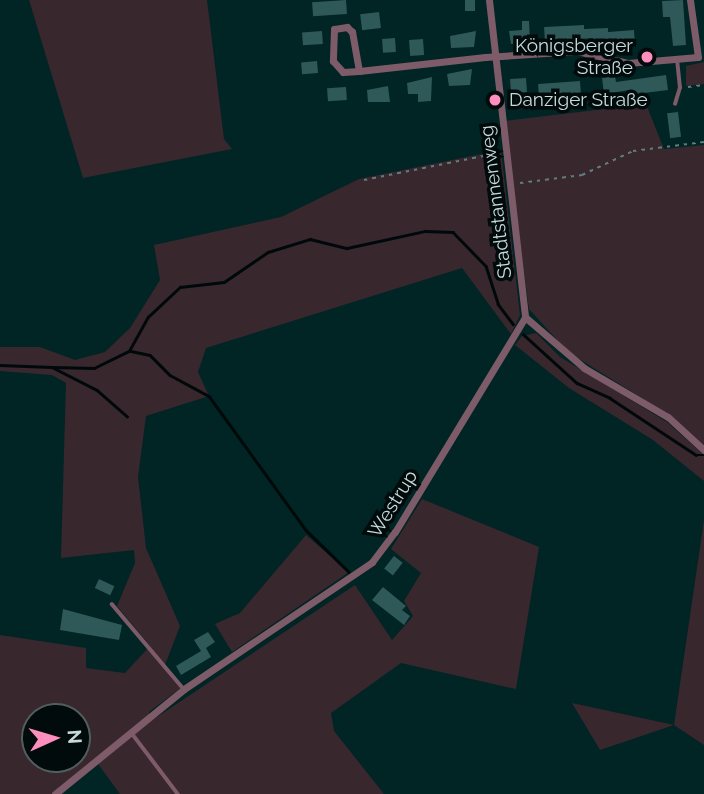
<!DOCTYPE html>
<meta charset="utf-8">
<style>
body{margin:0}
#map{position:relative;width:704px;height:794px;overflow:hidden;background:#012424;font-family:Raleway,sans-serif}
div>[style]{position:absolute}
[style*='--x']{left:calc(var(--x)*1px);top:calc(var(--y)*1px);width:calc(var(--w)*1px);rotate:calc(var(--a)*1deg)}
.green>*{inset:0;background:#39272e}
.stream>*{height:2.5px;margin:-1.25px;padding:0 1.25px;transform-origin:1.25px;border-radius:1.25px;background:#00090a}
.building>*{inset:0;background:#2f5858;transform-origin:0 0}
.path>*{height:2px;margin-top:-1px;transform-origin:0;background:repeating-linear-gradient(90deg,#627c7c 0 3.5px,transparent 0 8.5px)}
.service>*{height:3.5px;margin:-1.75px;padding:0 1.75px;transform-origin:1.75px;border-radius:1.75px;background:#7d5b68}
.minor>*{height:7px;margin:-3.5px;padding:0 3.5px;transform-origin:3.5px;border-radius:3.5px;background:#7d5b68}
.dots>*{width:19px;height:19px;translate:-50% -50%;box-sizing:border-box;border:4px solid #010b0b;border-radius:50%}
span{translate:-50% -50%;white-space:nowrap;text-align:center;line-height:1.15;-webkit-text-stroke:7px #010b0b;paint-order:stroke}
.poi-label{font-size:19px;color:#c8dada}
.right{translate:-100% -50%;text-align:right}
.left{translate:0 -50%;text-align:left}
.street-label{font-size:19px;color:#c8dada}
.north{position:absolute;left:21px;top:703px;width:70px;height:70px;box-sizing:border-box;background:#010b0b;border:2px solid #515e5e;border-radius:50%;rotate:86deg;font-size:19px;font-weight:700;line-height:28px;text-align:center;color:#c8dada}
.north::after{content:'';display:block;margin:auto;width:24px;height:32px;background:#fe8ebd;clip-path:polygon(50% 0,100% 100%,50% 72%,0 100%)}
</style>
<div id="map">
<div class="green">
<div style="clip-path:polygon(29px 0,207px 0,224px 139px,232px 149px,83px 178px)"></div>
<div style="clip-path:polygon(704px 62px,704px 84px,686px 86px,686px 66px)"></div>
<div style="clip-path:polygon(646px 104px,664px 149px,704px 145px,704px 445px,671px 416px,568px 352px,529px 309px,503px 121px)"></div>
<div style="clip-path:polygon(evenodd,501px 150px,520px 315px,511px 334px,462px 268px,206px 348px,198px 372px,209px 396px,146px 416px,138px 477px,146px 548px,180px 626px,165px 665px,183px 686px,149px 712px,151px 721px,355px 585px,392px 640px,413px 616px,404px 601px,421px 573px,391px 549px,422px 499px,539px 547px,516px 689px,401px 663px,331px 713px,334px 731px,384px 794px,120px 794px,98px 764px,59px 794px,0 794px,0 635px,86px 648px,86px 668px,125px 673px,150px 646px,117px 606px,135px 563px,134px 550px,61px 558px,66px 383px,52px 375px,0 371px,0 347px,40px 347px,75px 360px,105px 352px,130px 328px,160px 280px,154px 245px,281px 217px,359px 179px,501px 150px,35px 717px,77px 717px,77px 759px,35px 759px,35px 717px)"></div>
<div style="clip-path:polygon(536px 333px,560px 357px,667px 422px,704px 455px,704px 481px,653px 440px,569px 388px,515px 345px,522px 336px)"></div>
<div style="clip-path:polygon(704px 520px,704px 745px,674px 725px,600px 750px,572px 703px,674px 725px)"></div>
<div style="clip-path:polygon(306px 535px,349px 572px,232px 652px,215px 624px,240px 613px)"></div>
</div>
<div class="stream">
<div style="--x:523;--y:334;--w:73;--a:42.2"></div>
<div style="--x:577;--y:383;--w:36;--a:24"></div>
<div style="--x:610;--y:398;--w:103;--a:33.5"></div>
<div style="--x:696;--y:455;--w:8;--a:0"></div>
<div style="--x:131;--y:351;--w:19;--a:12"></div>
<div style="--x:150;--y:355;--w:28;--a:45"></div>
<div style="--x:170;--y:375;--w:44;--a:28.3"></div>
<div style="--x:209;--y:396;--w:165;--a:54.1"></div>
<div style="--x:306;--y:530;--w:60;--a:44.3"></div>
<div style="--x:0;--y:365;--w:52;--a:2.2"></div>
<div style="--x:52;--y:367;--w:51;--a:27.1"></div>
<div style="--x:97;--y:390;--w:40;--a:41"></div>
<div style="--x:52;--y:367;--w:42;--a:1.4"></div>
<div style="--x:94;--y:368;--w:39;--a:-26"></div>
<div style="--x:129;--y:351;--w:39;--a:-61"></div>
<div style="--x:148;--y:317;--w:44;--a:-43.2"></div>
<div style="--x:180;--y:287;--w:44;--a:-6.5"></div>
<div style="--x:224;--y:282;--w:53;--a:-34.3"></div>
<div style="--x:268;--y:252;--w:44;--a:-17.2"></div>
<div style="--x:310;--y:239;--w:38;--a:14"></div>
<div style="--x:347;--y:248;--w:80;--a:-12.3"></div>
<div style="--x:425;--y:231;--w:28;--a:2"></div>
<div style="--x:453;--y:232;--w:47;--a:45.9"></div>
<div style="--x:486;--y:266;--w:40;--a:72"></div>
<div style="--x:498;--y:304;--w:25;--a:53"></div>
</div>
<div class="building">
<div style="left:346px;top:0;width:14px;height:34px;rotate:86deg"></div>
<div style="left:465px;top:0;width:10px;height:11px"></div>
<div style="clip-path:polygon(683px 0,686px 45px,673px 46px,670px 17px,663px 17px,662px 1px)"></div>
<div style="left:379px;top:12px;width:16px;height:19px;rotate:83deg"></div>
<div style="clip-path:polygon(522px 21px,529px 21px,530px 42px,511px 44px,509px 31px,522px 30px)"></div>
<div style="clip-path:polygon(584px 25px,584px 29px,608px 28px,608px 32px,634px 30px,635px 44px,594px 43px,593px 38px,545px 42px,544px 27px)"></div>
<div style="left:322px;top:31px;width:13px;height:20px;rotate:86deg"></div>
<div style="clip-path:polygon(476px 31px,474px 47px,451px 48px,450px 36px)"></div>
<div style="left:395px;top:38px;width:14px;height:13px;rotate:86deg"></div>
<div style="left:423px;top:39px;width:16px;height:14px;rotate:86deg"></div>
<div style="left:317px;top:61px;width:12px;height:16px;rotate:85deg"></div>
<div style="clip-path:polygon(472px 69px,470px 85px,449px 86px,447px 74px)"></div>
<div style="clip-path:polygon(666px 75px,668px 90px,644px 93px,644px 97px,630px 98px,630px 90px,604px 94px,602px 78px,615px 76px,616px 82px)"></div>
<div style="clip-path:polygon(432px 77px,431px 101px,418px 102px,418px 94px,408px 94px,407px 83px)"></div>
<div style="left:526px;top:78px;width:14px;height:16px;rotate:86deg"></div>
<div style="left:580px;top:81px;width:14px;height:42px;rotate:86deg"></div>
<div style="clip-path:polygon(388px 86px,390px 102px,368px 102px,367px 90px)"></div>
<div style="left:346px;top:87px;width:13px;height:19px;rotate:86deg"></div>
<div style="left:678px;top:112px;width:25px;height:11px;rotate:83deg"></div>
<div style="left:394px;top:556px;width:11px;height:16px;rotate:38deg"></div>
<div style="left:99px;top:579px;width:17px;height:10px;rotate:25deg"></div>
<div style="clip-path:polygon(383px 587px,406px 606px,402px 610px,410px 616px,404px 625px,372px 600px)"></div>
<div style="clip-path:polygon(63px 609px,122px 625px,119px 640px,60px 630px)"></div>
<div style="clip-path:polygon(208px 632px,215px 642px,206px 648px,211px 657px,181px 675px,176px 666px,201px 651px,194px 640px)"></div>
</div>
<div class="path">
<div style="--x:688;--y:87;--w:16;--a:-7"></div>
<div style="--x:364;--y:180;--w:137;--a:-11.4"></div>
<div style="--x:520;--y:183;--w:63;--a:-7.4"></div>
<div style="--x:582;--y:175;--w:56;--a:-25.2"></div>
<div style="--x:633;--y:151;--w:72;--a:-7.2"></div>
</div>
<div class="service">
<div style="--x:675;--y:104;--w:17;--a:-73"></div>
<div style="--x:680;--y:88;--w:28;--a:-96"></div>
<div style="--x:112;--y:604;--w:110;--a:49.8"></div>
<div style="--x:131;--y:732;--w:78;--a:52.8"></div>
</div>
<div class="minor">
<div style="--x:489;--y:0;--w:319;--a:83.5"></div>
<div style="--x:359;--y:71;--w:40;--a:-100"></div>
<div style="--x:352;--y:32;--w:7;--a:-135"></div>
<div style="--x:347;--y:27;--w:13;--a:171"></div>
<div style="--x:334;--y:29;--w:32;--a:92"></div>
<div style="--x:333;--y:61;--w:15;--a:48"></div>
<div style="--x:343;--y:72;--w:16;--a:-4"></div>
<div style="--x:359;--y:71;--w:127;--a:-6.3"></div>
<div style="--x:485;--y:57;--w:92;--a:-3.7"></div>
<div style="--x:577;--y:51;--w:52;--a:13.2"></div>
<div style="--x:628;--y:63;--w:70;--a:-4.9"></div>
<div style="--x:698;--y:57;--w:58;--a:-98"></div>
<div style="--x:525;--y:317;--w:78;--a:40.8"></div>
<div style="--x:584;--y:368;--w:97;--a:30.3"></div>
<div style="--x:668;--y:417;--w:49;--a:42.5"></div>
<div style="--x:55;--y:794;--w:166;--a:-39.1"></div>
<div style="--x:184;--y:689;--w:227;--a:-34"></div>
<div style="--x:372;--y:562;--w:38;--a:-53"></div>
<div style="--x:395;--y:532;--w:251;--a:-58.8"></div>
</div>
<div class="dots">
<div style="left:647px;top:57px;background:#fe8ebd"></div>
<div style="left:495px;top:100px;background:#fe8ebd"></div>
</div>
<div class="poi-label">
<span class="right" style="left:633px;top:57px">Königsberger<br>Straße</span>
<span class="left" style="left:509px;top:100px">Danziger Straße</span>
</div>
<div class="street-label">
<span style="left:496px;top:202px;rotate:-97deg">Stadtstannenweg</span>
<span style="left:393px;top:504px;rotate:-58deg">Westrup</span>
</div>
<div class="north">N</div>
</div>
